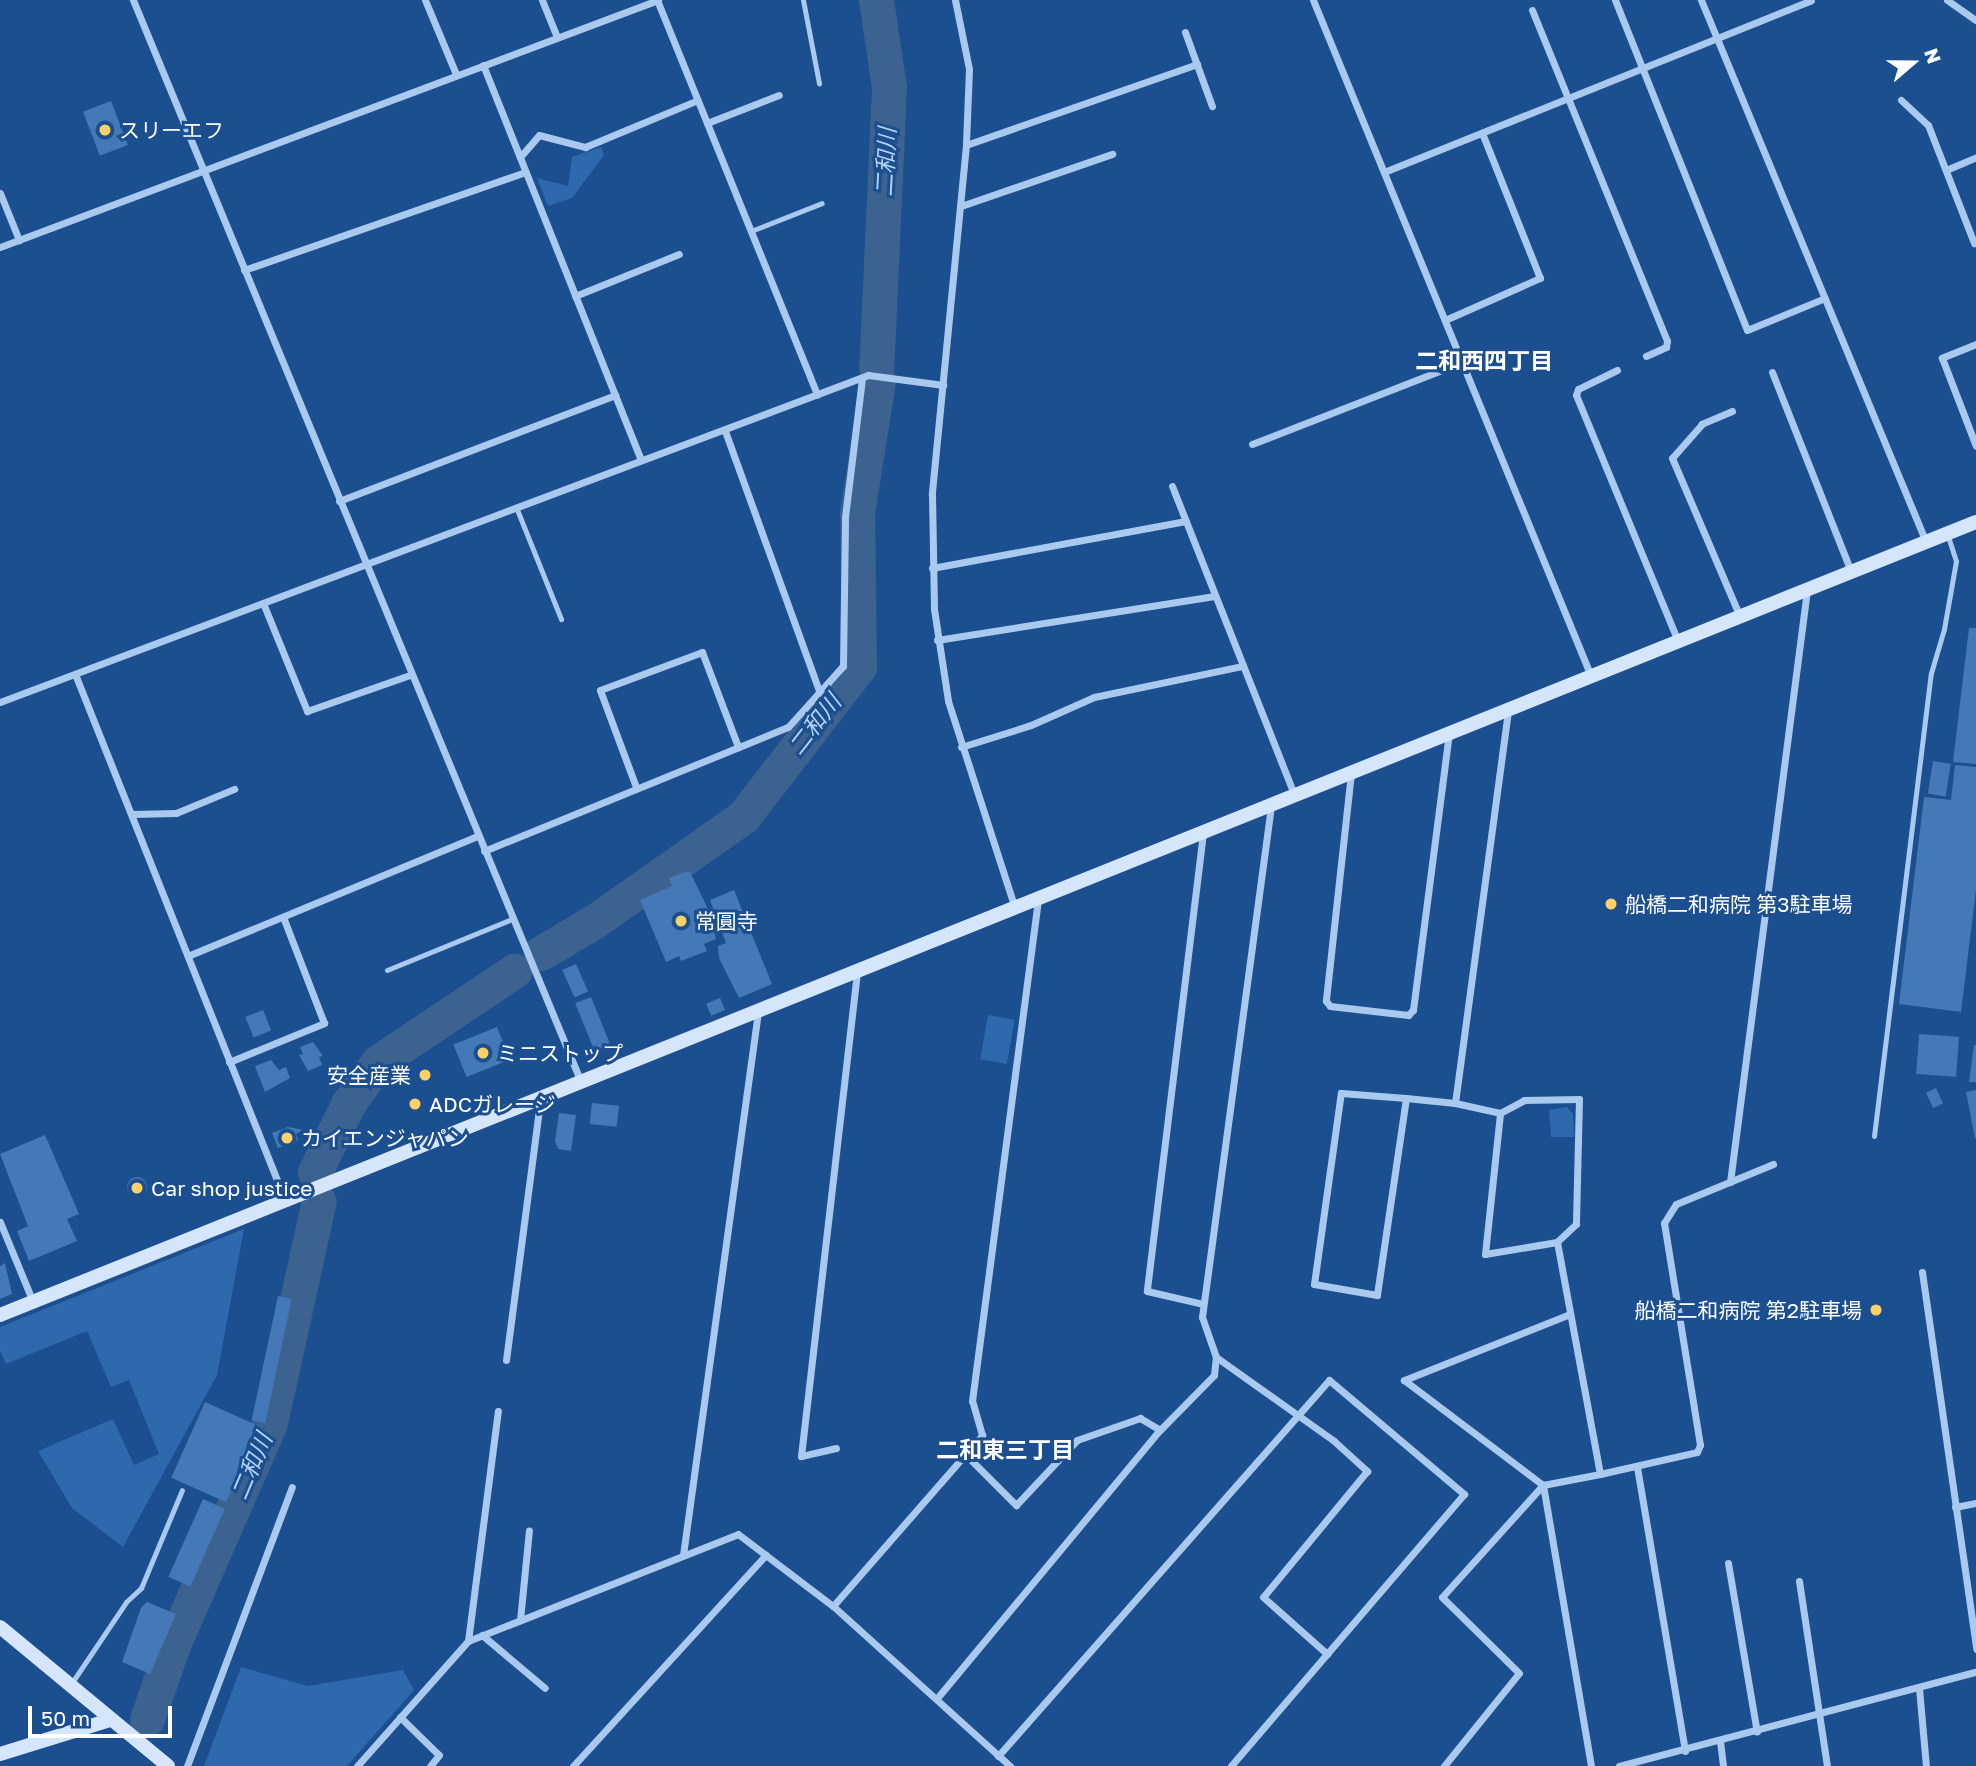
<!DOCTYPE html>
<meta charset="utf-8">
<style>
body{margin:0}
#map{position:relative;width:1976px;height:1766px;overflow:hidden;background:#1b4f8f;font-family:"Golos Text","Noto Sans JP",sans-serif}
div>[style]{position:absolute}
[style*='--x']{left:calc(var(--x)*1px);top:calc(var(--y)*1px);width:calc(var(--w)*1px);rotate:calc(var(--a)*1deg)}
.green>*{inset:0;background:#2e69ad;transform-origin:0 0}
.river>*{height:35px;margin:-17.5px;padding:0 17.5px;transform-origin:17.5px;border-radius:17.5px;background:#3c6290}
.building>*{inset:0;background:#4478b7;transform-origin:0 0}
.round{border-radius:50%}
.lane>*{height:5px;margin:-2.5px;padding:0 2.5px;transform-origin:2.5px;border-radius:2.5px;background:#a9c9ee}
.street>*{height:7px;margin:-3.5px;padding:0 3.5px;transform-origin:3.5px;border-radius:3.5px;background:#a9c9ee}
.secondary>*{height:14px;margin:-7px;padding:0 7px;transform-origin:7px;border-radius:7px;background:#d6e6fa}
.dots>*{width:19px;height:19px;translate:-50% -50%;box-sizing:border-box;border:4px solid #1b4f8f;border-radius:50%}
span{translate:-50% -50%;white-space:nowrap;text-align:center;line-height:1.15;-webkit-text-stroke:6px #1b4f8f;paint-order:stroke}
.poi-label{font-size:21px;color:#fff}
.left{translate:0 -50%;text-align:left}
.right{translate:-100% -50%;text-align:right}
.water-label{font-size:23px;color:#b5d3f5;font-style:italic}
.neighbourhood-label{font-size:23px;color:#fff;font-weight:700}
.north{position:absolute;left:1878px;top:28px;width:70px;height:70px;-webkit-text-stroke:5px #1b4f8f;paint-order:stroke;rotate:70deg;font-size:19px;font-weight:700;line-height:28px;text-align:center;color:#fff}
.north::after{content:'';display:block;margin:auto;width:24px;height:32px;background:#fff;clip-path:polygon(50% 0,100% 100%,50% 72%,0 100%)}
.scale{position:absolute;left:28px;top:1706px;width:144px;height:32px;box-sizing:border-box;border:4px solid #fff;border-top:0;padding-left:9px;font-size:21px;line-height:24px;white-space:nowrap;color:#fff;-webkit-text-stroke:5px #1b4f8f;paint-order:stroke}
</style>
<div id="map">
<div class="green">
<div style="clip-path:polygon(601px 147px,604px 155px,572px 198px,548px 206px,537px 178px,568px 186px,572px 157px)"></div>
<div style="left:988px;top:1015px;width:27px;height:45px;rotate:10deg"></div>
<div style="clip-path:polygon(1567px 1107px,1573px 1114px,1574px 1137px,1551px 1137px,1549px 1110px)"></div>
<div style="clip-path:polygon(244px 1229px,217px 1375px,123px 1547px,72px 1508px,38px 1451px,113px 1419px,134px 1465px,159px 1454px,129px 1380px,111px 1387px,87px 1331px,6px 1364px,0 1351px,0 1327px)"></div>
<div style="clip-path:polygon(241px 1667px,308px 1686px,403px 1670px,414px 1690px,347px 1766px,204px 1766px)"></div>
</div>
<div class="river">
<div style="--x:876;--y:0;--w:88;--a:81.5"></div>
<div style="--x:889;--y:87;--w:281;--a:92.6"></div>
<div style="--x:541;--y:953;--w:63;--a:-30.7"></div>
<div style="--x:595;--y:921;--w:181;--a:-35.1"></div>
<div style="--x:743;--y:817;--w:190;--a:-52.3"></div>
<div style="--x:859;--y:667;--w:154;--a:-90.7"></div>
<div style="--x:857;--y:513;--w:135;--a:-81"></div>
<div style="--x:315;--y:1172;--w:76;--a:-64.1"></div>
<div style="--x:348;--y:1104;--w:52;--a:-54.5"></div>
<div style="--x:378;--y:1062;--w:164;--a:-33.8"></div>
<div style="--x:147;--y:1719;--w:78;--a:-70.6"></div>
<div style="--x:173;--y:1645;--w:242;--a:-66.4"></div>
<div style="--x:270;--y:1423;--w:227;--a:-77.6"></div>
</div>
<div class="building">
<div style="left:111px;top:101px;width:47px;height:30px;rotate:69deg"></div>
<div style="clip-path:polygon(1969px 628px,1976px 628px,1976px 764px,1953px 762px)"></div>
<div style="left:1933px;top:761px;width:18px;height:33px;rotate:9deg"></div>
<div style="clip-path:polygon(1955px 765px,1976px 767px,1976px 890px,1961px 1012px,1899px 1004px,1924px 797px,1951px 800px)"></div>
<div style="clip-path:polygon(685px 872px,690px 872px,710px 913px,716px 939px,704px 944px,707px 951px,681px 961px,679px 956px,666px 962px,640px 900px,672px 886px,669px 878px)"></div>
<div style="clip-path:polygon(734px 890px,772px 984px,739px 998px,719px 958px,718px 946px,726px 943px,710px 900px)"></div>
<div style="left:576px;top:964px;width:30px;height:15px;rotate:66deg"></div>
<div style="left:591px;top:997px;width:53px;height:17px;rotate:68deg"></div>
<div style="left:720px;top:998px;width:13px;height:15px;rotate:67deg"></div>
<div style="left:263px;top:1010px;width:22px;height:19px;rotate:68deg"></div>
<div style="left:497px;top:1027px;width:35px;height:47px;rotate:68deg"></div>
<div style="left:1919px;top:1034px;width:40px;height:40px;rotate:4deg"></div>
<div style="clip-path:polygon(313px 1042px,323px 1056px,319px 1057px,322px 1065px,308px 1071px,299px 1055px,303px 1054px,300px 1047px)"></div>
<div style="clip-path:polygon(1974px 1045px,1976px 1045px,1976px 1082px,1969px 1082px)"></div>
<div style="clip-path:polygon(271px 1060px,279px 1070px,286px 1067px,290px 1078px,265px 1092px,255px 1066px)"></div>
<div style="left:1936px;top:1088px;width:17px;height:11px;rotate:65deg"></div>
<div style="clip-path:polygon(1976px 1090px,1976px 1138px,1975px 1138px,1966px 1092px)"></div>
<div style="left:592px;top:1103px;width:27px;height:21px;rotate:6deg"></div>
<div style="clip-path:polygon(559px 1113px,576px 1115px,571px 1151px,558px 1149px,555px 1141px)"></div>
<div style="clip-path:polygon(288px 1127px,304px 1130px,296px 1134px,298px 1140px,278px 1148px,272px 1133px)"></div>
<div style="clip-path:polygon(45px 1135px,79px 1214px,67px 1219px,77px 1241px,29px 1261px,17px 1231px,28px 1226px,0 1154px)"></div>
<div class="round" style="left:127px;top:1177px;width:20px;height:20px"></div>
<div style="clip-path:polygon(5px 1263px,12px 1294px,0 1299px,0 1266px)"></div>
<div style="left:278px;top:1296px;width:14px;height:127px;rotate:12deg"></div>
<div style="left:205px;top:1402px;width:60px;height:83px;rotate:24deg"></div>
<div style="left:203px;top:1499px;width:24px;height:85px;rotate:24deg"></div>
<div style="clip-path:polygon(147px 1602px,176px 1614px,150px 1674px,122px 1662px,141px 1608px)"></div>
</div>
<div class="lane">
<div style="--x:803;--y:0;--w:85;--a:79.1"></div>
<div style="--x:751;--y:231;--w:76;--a:-21.5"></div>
<div style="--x:516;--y:507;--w:121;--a:68.1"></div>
<div style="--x:387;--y:970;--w:135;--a:-22.2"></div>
<div style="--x:1874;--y:1136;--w:466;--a:-83"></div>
<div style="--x:1931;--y:673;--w:46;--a:-73.5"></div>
<div style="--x:1944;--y:629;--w:69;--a:-80"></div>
<div style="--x:1956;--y:561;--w:28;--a:-108"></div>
<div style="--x:71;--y:1684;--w:99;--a:-56.1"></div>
<div style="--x:126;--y:1602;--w:21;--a:-43"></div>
<div style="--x:141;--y:1588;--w:106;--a:-67.3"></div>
</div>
<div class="street">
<div style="--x:133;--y:0;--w:1171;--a:67.51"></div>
<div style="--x:425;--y:0;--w:80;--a:67.3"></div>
<div style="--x:542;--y:0;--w:40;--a:68"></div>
<div style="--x:657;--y:0;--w:426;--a:67.9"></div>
<div style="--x:955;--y:0;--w:70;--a:78.5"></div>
<div style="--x:969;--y:69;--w:76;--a:92.3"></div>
<div style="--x:966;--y:145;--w:351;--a:95.6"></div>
<div style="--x:932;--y:494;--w:115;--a:89"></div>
<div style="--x:934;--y:609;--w:93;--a:81.3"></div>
<div style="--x:948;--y:701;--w:218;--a:72.1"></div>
<div style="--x:1313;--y:0;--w:731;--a:67.65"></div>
<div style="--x:1615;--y:0;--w:355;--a:68.2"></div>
<div style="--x:1747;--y:330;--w:84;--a:-22.3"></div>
<div style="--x:1701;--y:0;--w:587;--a:67.46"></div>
<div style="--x:1947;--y:0;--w:35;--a:35"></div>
<div style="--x:1532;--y:10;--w:357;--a:67.8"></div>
<div style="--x:1667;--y:341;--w:6;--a:99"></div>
<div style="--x:1666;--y:347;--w:22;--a:156"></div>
<div style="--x:1185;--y:32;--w:79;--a:70"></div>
<div style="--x:483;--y:65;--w:425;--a:68.2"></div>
<div style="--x:1901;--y:100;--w:37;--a:43"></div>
<div style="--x:1928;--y:125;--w:127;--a:68.7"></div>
<div style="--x:707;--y:123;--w:77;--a:-21.3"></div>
<div style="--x:966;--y:145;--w:245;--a:-19.3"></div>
<div style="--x:520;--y:157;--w:29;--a:-49"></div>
<div style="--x:539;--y:135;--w:48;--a:14.6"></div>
<div style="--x:585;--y:147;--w:122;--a:-22.6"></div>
<div style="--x:1946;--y:170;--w:33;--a:-23"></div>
<div style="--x:1384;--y:172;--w:460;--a:-21.9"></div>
<div style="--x:0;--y:193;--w:51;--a:68"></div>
<div style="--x:961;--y:206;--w:160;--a:-19"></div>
<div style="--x:0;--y:247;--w:703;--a:-20.58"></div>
<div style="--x:244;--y:270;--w:298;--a:-19.2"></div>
<div style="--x:575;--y:296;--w:112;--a:-22"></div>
<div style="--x:1445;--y:320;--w:104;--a:-23.9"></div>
<div style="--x:1540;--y:278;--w:156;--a:-111.8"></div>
<div style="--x:1976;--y:344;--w:37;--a:158"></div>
<div style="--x:1942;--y:358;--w:94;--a:68.9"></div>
<div style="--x:1617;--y:370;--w:43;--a:154"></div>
<div style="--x:1578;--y:389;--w:6;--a:108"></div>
<div style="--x:1576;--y:395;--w:266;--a:67.5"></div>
<div style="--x:1772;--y:372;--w:215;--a:68.4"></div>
<div style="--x:1732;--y:411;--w:33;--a:157"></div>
<div style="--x:1702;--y:424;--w:45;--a:131.4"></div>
<div style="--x:1672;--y:458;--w:173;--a:66.8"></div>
<div style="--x:725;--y:431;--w:279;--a:70.1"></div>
<div style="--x:1252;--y:444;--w:225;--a:-21.3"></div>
<div style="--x:1172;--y:486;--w:334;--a:68.4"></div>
<div style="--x:339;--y:501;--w:296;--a:-21"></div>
<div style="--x:932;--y:568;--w:258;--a:-10.5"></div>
<div style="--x:263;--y:603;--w:117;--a:67.8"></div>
<div style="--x:307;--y:711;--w:109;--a:-19.3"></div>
<div style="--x:937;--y:640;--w:281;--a:-9"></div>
<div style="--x:75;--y:674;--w:566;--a:68.24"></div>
<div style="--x:0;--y:702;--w:928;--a:-20.64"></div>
<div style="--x:868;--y:375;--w:76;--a:7.6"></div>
<div style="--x:961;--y:747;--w:73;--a:-17.4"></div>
<div style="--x:1031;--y:725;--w:69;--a:-24"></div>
<div style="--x:1094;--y:697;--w:152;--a:-11.8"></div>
<div style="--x:1351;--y:773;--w:229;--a:96.3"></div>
<div style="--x:1326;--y:1001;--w:6;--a:51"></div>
<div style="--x:1330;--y:1006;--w:79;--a:6.6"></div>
<div style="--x:1408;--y:1015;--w:7;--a:-45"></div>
<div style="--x:1413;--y:1010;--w:278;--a:-82.6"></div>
<div style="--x:636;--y:787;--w:103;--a:-110.4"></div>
<div style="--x:600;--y:690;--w:109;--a:-20.4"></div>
<div style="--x:702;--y:652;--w:102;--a:69.2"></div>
<div style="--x:132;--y:814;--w:44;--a:-1.3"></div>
<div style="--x:176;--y:813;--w:63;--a:-22.5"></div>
<div style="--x:1203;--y:833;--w:461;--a:97"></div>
<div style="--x:1147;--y:1291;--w:57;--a:13.1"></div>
<div style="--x:484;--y:851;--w:328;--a:-22.2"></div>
<div style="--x:788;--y:727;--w:82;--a:-48"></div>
<div style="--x:843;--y:666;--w:149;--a:-89.2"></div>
<div style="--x:845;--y:517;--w:140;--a:-83"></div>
<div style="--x:190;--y:955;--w:311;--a:-22.5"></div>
<div style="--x:229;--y:1062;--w:103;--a:-22.3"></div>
<div style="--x:324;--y:1023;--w:114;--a:-111.1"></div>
<div style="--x:1406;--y:1098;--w:199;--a:98.4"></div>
<div style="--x:1377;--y:1295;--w:64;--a:-170.1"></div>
<div style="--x:1314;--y:1284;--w:193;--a:-82"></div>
<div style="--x:1341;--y:1093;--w:65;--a:4.4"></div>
<div style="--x:1406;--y:1098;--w:49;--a:5.8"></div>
<div style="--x:1455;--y:1103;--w:396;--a:-82.3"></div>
<div style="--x:1455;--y:1103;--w:46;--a:12.5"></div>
<div style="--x:1500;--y:1113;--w:27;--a:-28"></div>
<div style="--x:1524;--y:1100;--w:55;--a:-1"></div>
<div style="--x:1579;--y:1099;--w:125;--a:91.4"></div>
<div style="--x:1576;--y:1224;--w:26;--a:137"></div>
<div style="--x:1557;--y:1242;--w:73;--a:170.5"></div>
<div style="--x:1485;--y:1254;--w:142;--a:-83.9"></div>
<div style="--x:1730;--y:1182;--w:597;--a:-82.59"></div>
<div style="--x:0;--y:1222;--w:87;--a:67.6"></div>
<div style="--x:1922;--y:1272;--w:381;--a:81.8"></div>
<div style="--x:1570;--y:1314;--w:179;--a:158.3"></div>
<div style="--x:1404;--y:1380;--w:174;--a:37.1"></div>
<div style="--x:1543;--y:1485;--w:285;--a:80.3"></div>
<div style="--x:1216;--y:1357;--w:145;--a:35.4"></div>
<div style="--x:1334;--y:1441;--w:45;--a:42.3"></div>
<div style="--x:1367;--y:1471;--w:163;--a:129.5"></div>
<div style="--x:1263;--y:1597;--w:86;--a:41.7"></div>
<div style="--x:506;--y:1360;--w:262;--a:-82.5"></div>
<div style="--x:836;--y:1448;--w:36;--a:167"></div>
<div style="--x:801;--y:1456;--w:487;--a:-83.4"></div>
<div style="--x:966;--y:1455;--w:71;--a:45"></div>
<div style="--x:1016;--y:1505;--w:89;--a:-46.8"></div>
<div style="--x:1077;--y:1440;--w:67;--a:-19.2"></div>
<div style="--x:1140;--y:1418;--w:23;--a:31"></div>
<div style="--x:1637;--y:1467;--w:288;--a:80.4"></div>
<div style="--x:1600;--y:1474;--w:99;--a:-12.8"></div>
<div style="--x:1697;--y:1452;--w:8;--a:-67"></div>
<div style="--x:1700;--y:1445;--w:225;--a:-99.2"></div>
<div style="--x:1664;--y:1223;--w:22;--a:-58"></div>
<div style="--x:1676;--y:1204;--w:105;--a:-22.4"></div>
<div style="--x:1955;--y:1507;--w:21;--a:-11"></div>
<div style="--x:683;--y:1555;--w:548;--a:-82.14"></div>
<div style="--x:1728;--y:1563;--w:171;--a:80.3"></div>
<div style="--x:1799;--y:1581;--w:187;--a:81.4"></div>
<div style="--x:833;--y:1606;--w:227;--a:-48.9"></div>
<div style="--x:982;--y:1435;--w:35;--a:-106"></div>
<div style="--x:972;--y:1401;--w:505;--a:-82.5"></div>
<div style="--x:520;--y:1620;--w:90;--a:-84.3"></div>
<div style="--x:482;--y:1635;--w:82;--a:40.1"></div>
<div style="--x:468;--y:1641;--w:232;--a:-82.6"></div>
<div style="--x:1919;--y:1688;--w:78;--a:84.9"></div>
<div style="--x:938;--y:1697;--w:347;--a:-50.3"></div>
<div style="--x:1160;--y:1430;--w:77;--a:-45.5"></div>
<div style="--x:1214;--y:1375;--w:18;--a:-84"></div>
<div style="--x:1216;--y:1357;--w:42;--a:-109.3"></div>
<div style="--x:1202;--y:1317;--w:516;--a:-82.31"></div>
<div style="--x:400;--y:1717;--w:54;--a:44.3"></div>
<div style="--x:439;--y:1755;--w:14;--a:129"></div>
<div style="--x:1720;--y:1741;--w:25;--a:83"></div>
<div style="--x:998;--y:1756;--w:501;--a:-48.64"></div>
<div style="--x:1329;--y:1380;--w:177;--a:40.2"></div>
<div style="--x:1464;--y:1494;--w:358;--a:130.6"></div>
<div style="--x:187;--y:1766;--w:298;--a:-69.4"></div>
<div style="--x:357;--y:1766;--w:167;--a:-48.4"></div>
<div style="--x:468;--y:1641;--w:290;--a:-21.6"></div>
<div style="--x:738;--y:1534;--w:119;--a:37.2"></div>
<div style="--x:833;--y:1606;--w:239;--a:42.1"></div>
<div style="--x:573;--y:1766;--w:286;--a:-47.6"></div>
<div style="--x:1444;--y:1766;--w:119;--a:-51.1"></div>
<div style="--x:1519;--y:1673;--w:108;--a:-135.4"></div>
<div style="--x:1442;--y:1597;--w:151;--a:-48"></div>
<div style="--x:1543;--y:1485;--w:58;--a:-10.9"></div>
<div style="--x:1600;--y:1474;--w:236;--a:-100.5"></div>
<div style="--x:1619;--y:1766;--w:369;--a:-14.8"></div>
</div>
<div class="secondary">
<div style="--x:0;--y:1315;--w:2129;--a:-21.87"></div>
<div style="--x:0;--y:1627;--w:218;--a:39.6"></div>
<div style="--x:0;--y:1754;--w:115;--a:-17.2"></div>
</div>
<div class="dots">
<div style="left:105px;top:130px;background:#ffd166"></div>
<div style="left:1611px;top:904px;background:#ffd166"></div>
<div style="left:681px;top:921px;background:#ffd166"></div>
<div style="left:483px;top:1053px;background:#ffd166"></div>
<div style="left:425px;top:1075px;background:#ffd166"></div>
<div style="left:415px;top:1104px;background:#ffd166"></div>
<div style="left:287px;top:1138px;background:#ffd166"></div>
<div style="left:137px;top:1188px;background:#ffd166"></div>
<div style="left:1876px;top:1310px;background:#ffd166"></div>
</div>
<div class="poi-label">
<span class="left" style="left:119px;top:130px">スリーエフ</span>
<span class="left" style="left:1625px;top:904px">船橋二和病院 第3駐車場</span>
<span class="left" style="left:695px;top:921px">常圓寺</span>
<span class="left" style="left:497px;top:1053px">ミニストップ</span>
<span class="right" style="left:411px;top:1075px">安全産業</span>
<span class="left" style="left:429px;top:1104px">ADCガレージ</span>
<span class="left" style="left:301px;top:1138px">カイエンジャパン</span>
<span class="left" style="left:151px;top:1188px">Car shop justice</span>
<span class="right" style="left:1862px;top:1310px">船橋二和病院 第2駐車場</span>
</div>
<div class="water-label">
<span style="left:885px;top:162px;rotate:-87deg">二和川</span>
<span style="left:814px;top:724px;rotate:-52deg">二和川</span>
<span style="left:251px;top:1466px;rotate:-67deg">二和川</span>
</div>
<div class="neighbourhood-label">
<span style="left:1484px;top:360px">二和西四丁目</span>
<span style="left:1005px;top:1449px">二和東三丁目</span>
</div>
<div class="north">N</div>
<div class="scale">50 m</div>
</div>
